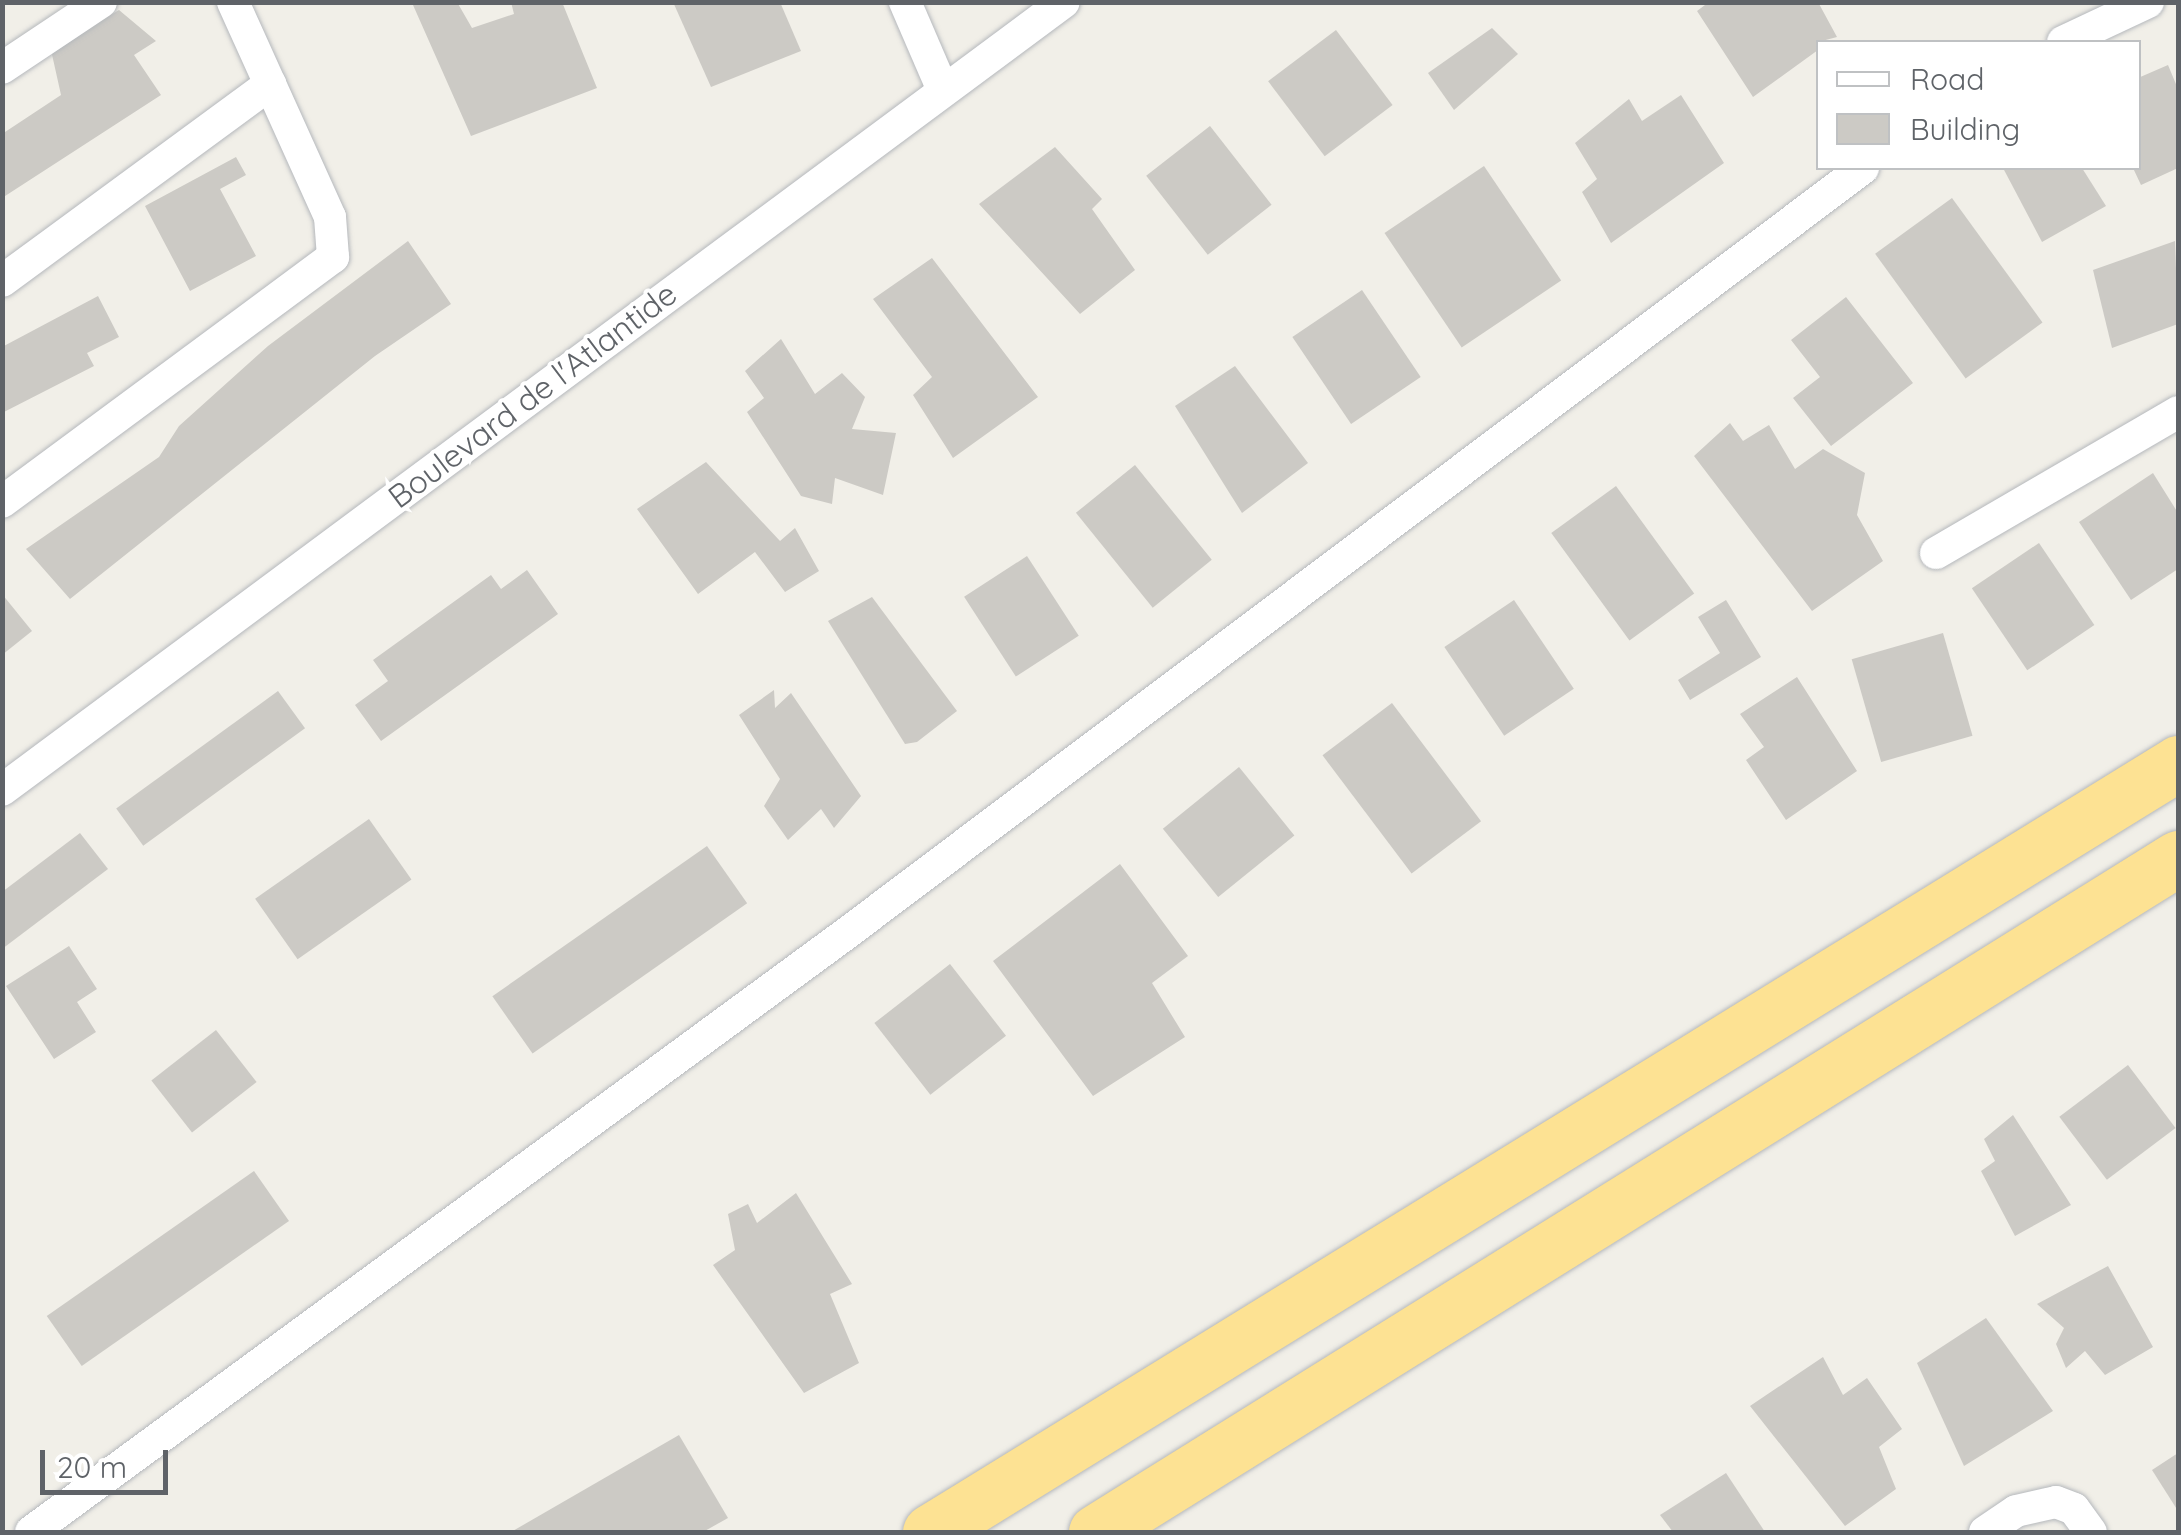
<!DOCTYPE html>
<style>
body{margin:0}
#map{position:relative;width:2181px;height:1535px;overflow:hidden;background:#f1efe8;font-family:Quicksand,sans-serif}
div>[style]{position:absolute}
[style*='--x']{left:calc(var(--x)*1px);top:calc(var(--y)*1px);width:calc(var(--w)*1px);rotate:calc(var(--a)*1deg)}
.building>*{inset:0;background:#cccac5;transform-origin:0 0}
.roads{filter:drop-shadow(0 0 2px #b5b8bc) drop-shadow(0 0 2px #b5b8bc)}
.street>*{height:32px;margin:-16px;padding:0 16px;transform-origin:16px;border-radius:16px;background:#fff}
.highway>*{height:55px;margin:-27.5px;padding:0 27.5px;transform-origin:27.5px;border-radius:27.5px;background:#fde293}
span{translate:-50% -50%;white-space:nowrap;text-align:center;line-height:1.15;-webkit-text-stroke:8px #fff;paint-order:stroke}
.street-label{font-size:32px;color:#5f6368}
.frame{position:absolute;inset:0;border:5px solid #5f6368;pointer-events:none}
.legend{position:absolute;left:1816px;top:40px;width:325px;height:130px;box-sizing:border-box;background:#fff;border:2px solid #bfc1c3;margin:0;padding:12px 18px;list-style:none;font-size:30px;color:#5f6368}
.legend li{display:flex;align-items:center;gap:20px;height:50px}
.legend b{width:50px;border:2px solid #bfc1c3}
.scale{position:absolute;left:40px;top:1450px;width:128px;height:45px;box-sizing:border-box;border:5px solid #5f6368;border-top:0;padding-left:12px;font-size:30px;line-height:35px;white-space:nowrap;color:#5f6368;-webkit-text-stroke:8px #fff;paint-order:stroke}
</style>
<div id="map">
<div class="building">
<div style="clip-path:polygon(457px 2px,472px 28px,514px 14px,511px 2px,562px 2px,597px 88px,471px 136px,413px 5px)"></div>
<div style="clip-path:polygon(673px 2px,780px 2px,801px 51px,711px 87px)"></div>
<div style="clip-path:polygon(1709px 2px,1818px 2px,1837px 37px,1818px 42px,1818px 50px,1753px 97px,1697px 11px)"></div>
<div style="clip-path:polygon(119px 10px,156px 41px,134px 55px,161px 95px,2px 198px,2px 134px,61px 95px,51px 50px)"></div>
<div style="clip-path:polygon(1492px 28px,1518px 54px,1454px 110px,1428px 73px)"></div>
<div style="left:1336px;top:30px;width:94px;height:85px;rotate:53deg"></div>
<div style="clip-path:polygon(2168px 65px,2178px 89px,2178px 168px,2141px 185px,2133px 168px,2138px 168px,2138px 78px)"></div>
<div style="clip-path:polygon(1681px 95px,1724px 163px,1611px 243px,1582px 192px,1597px 179px,1575px 143px,1629px 99px,1642px 121px)"></div>
<div style="left:1210px;top:126px;width:100px;height:81px;rotate:52deg"></div>
<div style="clip-path:polygon(1055px 147px,1102px 199px,1092px 209px,1135px 270px,1080px 314px,979px 204px)"></div>
<div style="clip-path:polygon(236px 157px,246px 175px,220px 189px,256px 256px,190px 291px,145px 206px)"></div>
<div style="left:1484px;top:166px;width:138px;height:120px;rotate:56deg"></div>
<div style="clip-path:polygon(2003px 168px,2082px 168px,2106px 206px,2042px 242px)"></div>
<div style="left:1952px;top:198px;width:154px;height:95px;rotate:54deg"></div>
<div style="clip-path:polygon(408px 241px,451px 304px,375px 356px,70px 599px,26px 549px,159px 457px,179px 426px,268px 346px)"></div>
<div style="clip-path:polygon(2175px 241px,2178px 324px,2112px 348px,2093px 270px)"></div>
<div style="clip-path:polygon(932px 258px,1038px 397px,953px 458px,913px 395px,932px 377px,873px 299px)"></div>
<div style="left:1362px;top:290px;width:105px;height:84px;rotate:56deg"></div>
<div style="clip-path:polygon(98px 296px,119px 337px,87px 353px,94px 366px,2px 413px,2px 347px)"></div>
<div style="clip-path:polygon(1846px 297px,1913px 383px,1831px 446px,1793px 398px,1820px 377px,1791px 340px)"></div>
<div style="clip-path:polygon(781px 339px,815px 394px,842px 373px,865px 397px,852px 429px,896px 433px,883px 495px,835px 478px,832px 504px,801px 496px,747px 412px,764px 398px,745px 371px)"></div>
<div style="clip-path:polygon(1235px 366px,1308px 463px,1242px 513px,1175px 406px)"></div>
<div style="clip-path:polygon(1730px 423px,1743px 441px,1769px 425px,1795px 469px,1823px 449px,1865px 473px,1857px 515px,1883px 561px,1812px 611px,1694px 456px)"></div>
<div style="clip-path:polygon(706px 462px,780px 541px,795px 528px,819px 571px,785px 592px,755px 552px,698px 594px,637px 509px)"></div>
<div style="left:1135px;top:465px;width:122px;height:76px;rotate:51deg"></div>
<div style="clip-path:polygon(2153px 473px,2178px 513px,2178px 569px,2131px 600px,2079px 522px)"></div>
<div style="left:1616px;top:486px;width:133px;height:80px;rotate:54deg"></div>
<div style="left:2039px;top:543px;width:99px;height:81px;rotate:56deg"></div>
<div style="left:1027px;top:556px;width:95px;height:75px;rotate:57deg"></div>
<div style="clip-path:polygon(527px 570px,558px 614px,381px 741px,355px 705px,388px 681px,373px 660px,491px 575px,501px 589px)"></div>
<div style="clip-path:polygon(2px 594px,32px 631px,2px 655px)"></div>
<div style="clip-path:polygon(872px 597px,957px 711px,917px 742px,905px 744px,828px 621px)"></div>
<div style="left:1514px;top:600px;width:107px;height:84px;rotate:56deg"></div>
<div style="clip-path:polygon(1726px 600px,1761px 657px,1690px 700px,1678px 680px,1720px 653px,1698px 617px)"></div>
<div style="left:1943px;top:633px;width:107px;height:95px;rotate:74deg"></div>
<div style="clip-path:polygon(1797px 677px,1857px 771px,1786px 820px,1746px 760px,1764px 747px,1740px 714px)"></div>
<div style="clip-path:polygon(774px 690px,775px 708px,791px 693px,861px 796px,834px 828px,821px 809px,788px 840px,764px 806px,780px 779px,739px 715px)"></div>
<div style="left:278px;top:691px;width:46px;height:200px;rotate:54deg"></div>
<div style="left:1392px;top:703px;width:148px;height:87px;rotate:53deg"></div>
<div style="left:1239px;top:767px;width:88px;height:98px;rotate:51deg"></div>
<div style="left:369px;top:819px;width:74px;height:139px;rotate:55deg"></div>
<div style="clip-path:polygon(80px 833px,108px 869px,2px 949px,2px 892px)"></div>
<div style="left:707px;top:846px;width:70px;height:262px;rotate:55deg"></div>
<div style="clip-path:polygon(1120px 864px,1188px 956px,1152px 983px,1185px 1037px,1093px 1096px,993px 961px)"></div>
<div style="clip-path:polygon(69px 946px,97px 989px,77px 1002px,96px 1032px,54px 1059px,6px 986px)"></div>
<div style="left:950px;top:964px;width:91px;height:96px;rotate:52deg"></div>
<div style="left:216px;top:1030px;width:66px;height:82px;rotate:52deg"></div>
<div style="left:2128px;top:1065px;width:79px;height:86px;rotate:53deg"></div>
<div style="clip-path:polygon(2013px 1115px,2071px 1205px,2015px 1236px,1981px 1171px,1995px 1161px,1984px 1139px)"></div>
<div style="left:254px;top:1171px;width:61px;height:253px;rotate:55deg"></div>
<div style="clip-path:polygon(796px 1193px,852px 1284px,830px 1294px,859px 1363px,804px 1393px,713px 1265px,735px 1250px,728px 1214px,748px 1204px,757px 1223px)"></div>
<div style="clip-path:polygon(2108px 1266px,2153px 1347px,2105px 1375px,2085px 1351px,2066px 1368px,2056px 1344px,2064px 1328px,2037px 1304px)"></div>
<div style="clip-path:polygon(1986px 1318px,2053px 1411px,1964px 1466px,1917px 1363px)"></div>
<div style="clip-path:polygon(1823px 1357px,1843px 1395px,1867px 1378px,1902px 1429px,1879px 1447px,1896px 1489px,1845px 1526px,1750px 1406px)"></div>
<div style="clip-path:polygon(679px 1435px,728px 1518px,703px 1532px,511px 1532px)"></div>
<div style="clip-path:polygon(2178px 1453px,2178px 1511px,2152px 1470px)"></div>
<div style="clip-path:polygon(1726px 1473px,1765px 1532px,1673px 1532px,1660px 1515px)"></div>
</div>
<div class="roads">
<div class="street">
<div style="--x:905;--y:2;--w:94;--a:66.7"></div>
<div style="--x:2063;--y:42;--w:94;--a:-25.2"></div>
<div style="--x:2;--y:68;--w:119;--a:-33.7"></div>
<div style="--x:2;--y:281;--w:333;--a:-36.3"></div>
<div style="--x:2;--y:502;--w:412;--a:-36.5"></div>
<div style="--x:333;--y:257;--w:40;--a:-94.3"></div>
<div style="--x:330;--y:217;--w:236;--a:-114.3"></div>
<div style="--x:1936;--y:553;--w:280;--a:-30.2"></div>
<div style="--x:2;--y:790;--w:1322;--a:-36.58"></div>
<div style="--x:31;--y:1532;--w:1007;--a:-36.28"></div>
<div style="--x:843;--y:936;--w:1277;--a:-36.98"></div>
<div style="--x:1985;--y:1532;--w:37;--a:-34"></div>
<div style="--x:2016;--y:1511;--w:41;--a:-12.7"></div>
<div style="--x:2056;--y:1502;--w:19;--a:21"></div>
<div style="--x:2074;--y:1509;--w:29;--a:54"></div>
</div>
<div class="highway">
<div style="--x:930;--y:1532;--w:1466;--a:-31.64"></div>
<div style="--x:1096;--y:1532;--w:1275;--a:-31.92"></div>
</div>
</div>
<div class="street-label">
<span style="left:532px;top:395px;rotate:-37deg">Boulevard de l'Atlantide</span>
</div>
<div class="frame"></div>
<ul class="legend">
<li><b style="height:12px;background:#fff"></b>Road</li>
<li><b style="height:28px;background:#cccac5"></b>Building</li>
</ul>
<div class="scale">20 m</div>
</div>
